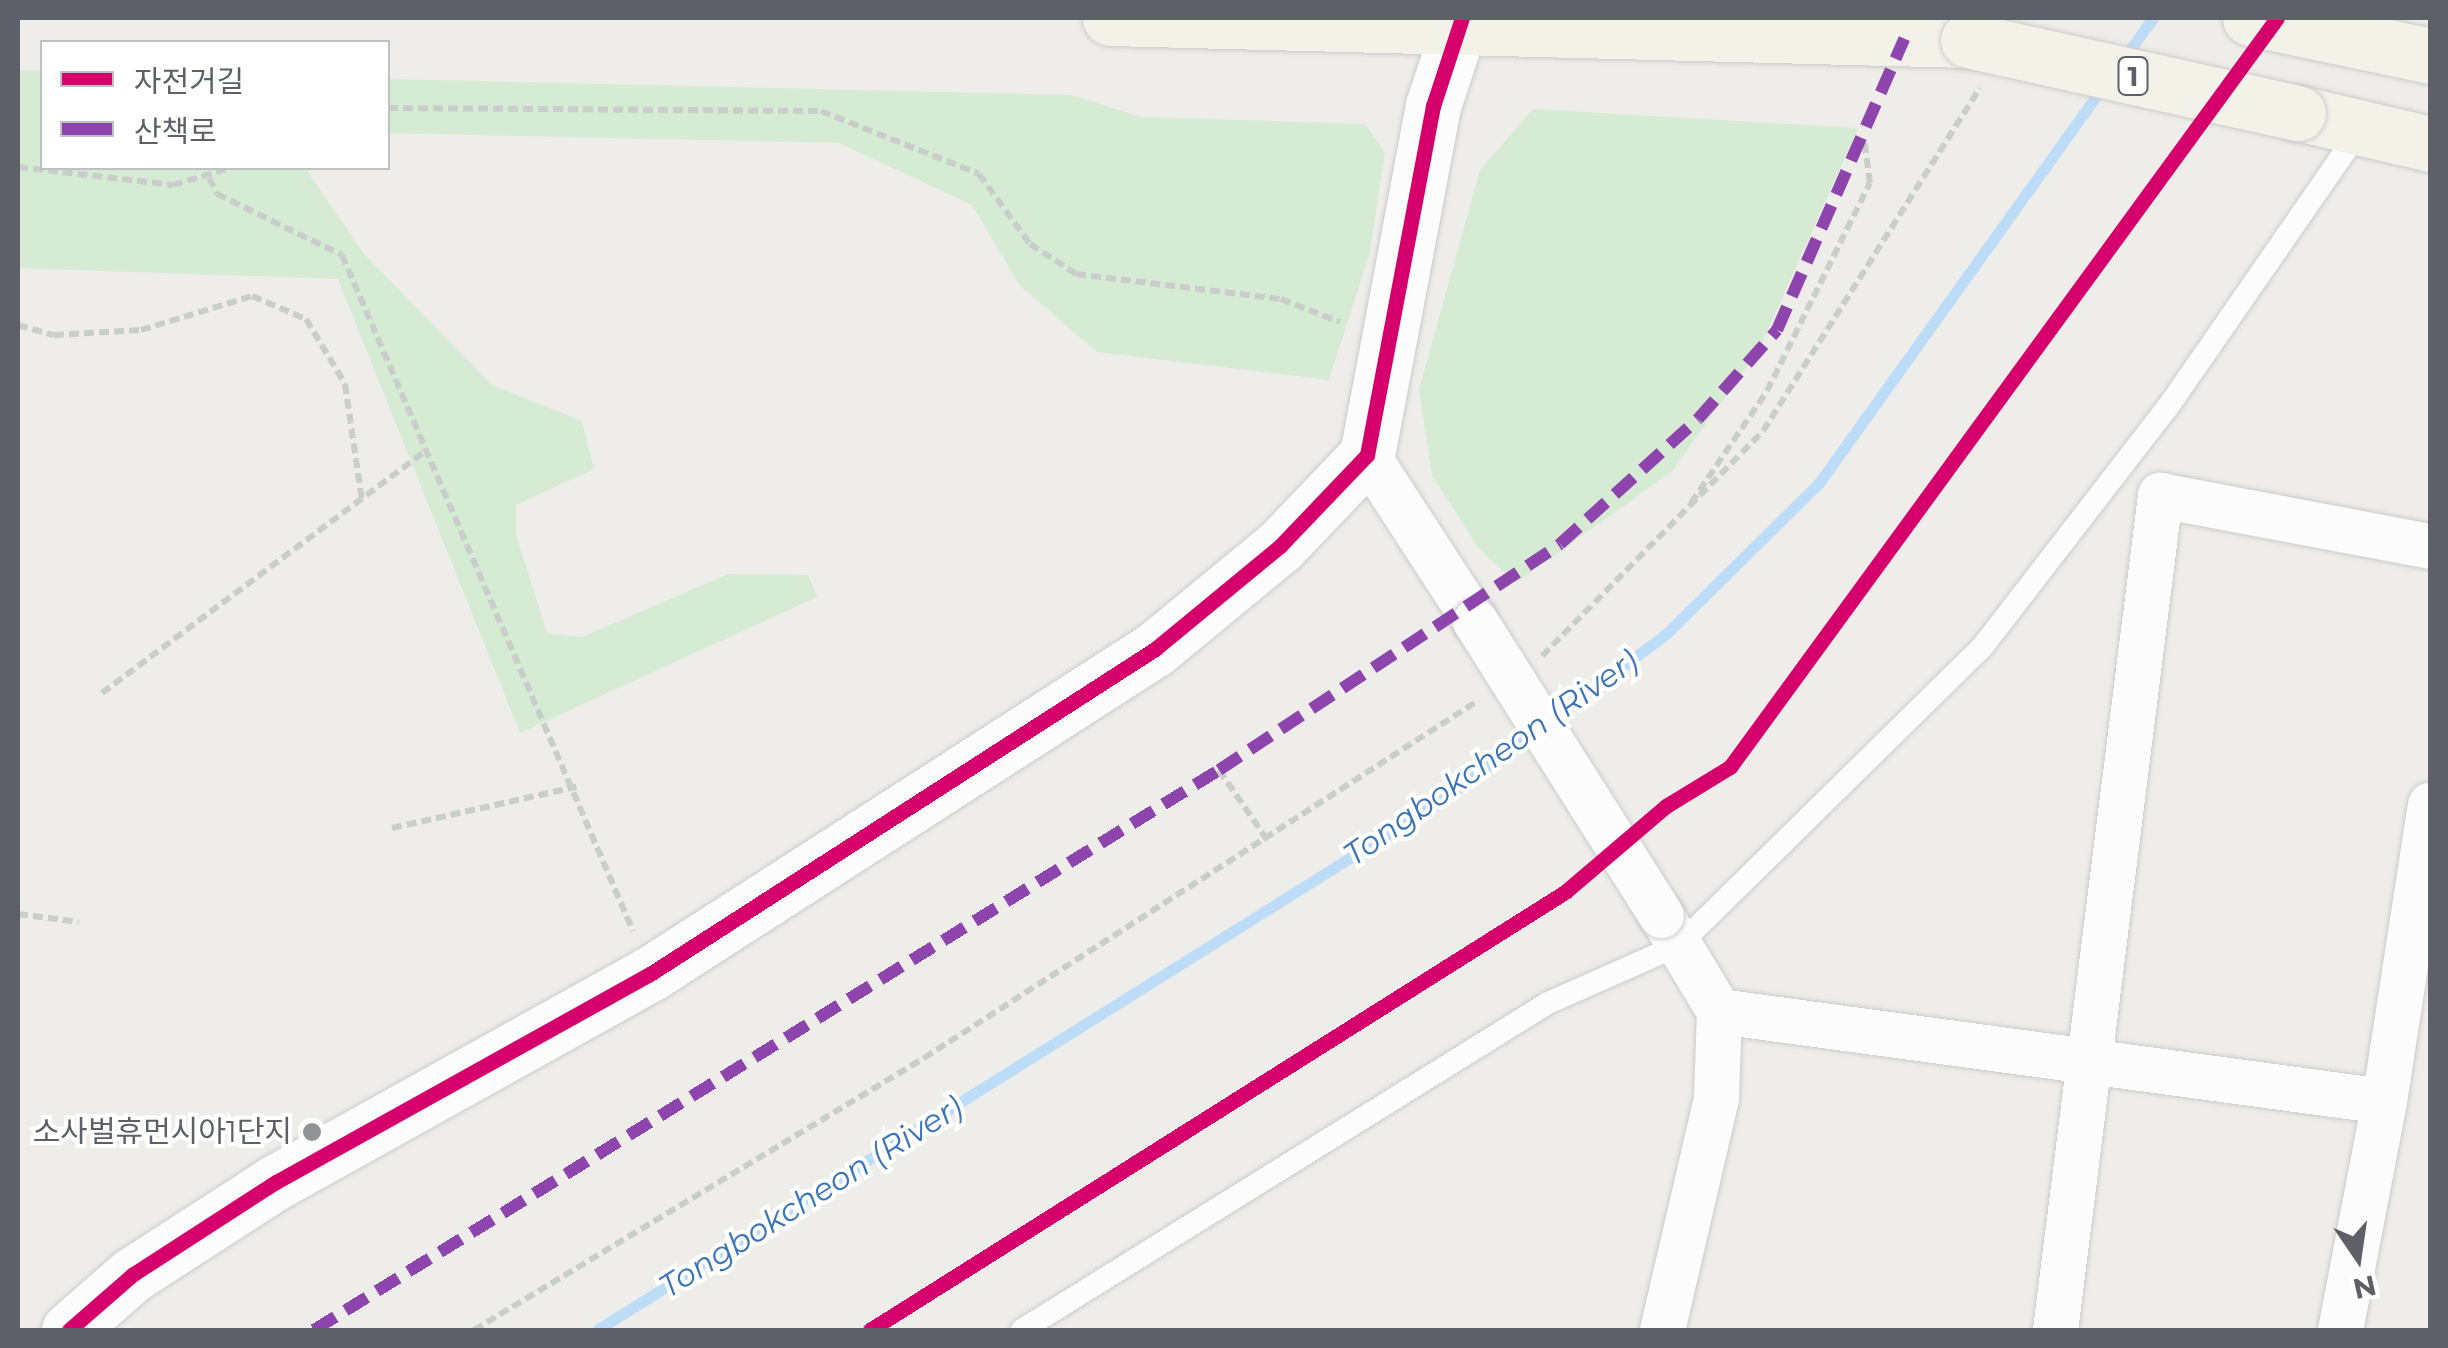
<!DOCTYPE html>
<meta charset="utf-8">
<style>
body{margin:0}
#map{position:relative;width:2448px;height:1348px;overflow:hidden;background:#eeede9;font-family:Montserrat,"Noto Sans KR",sans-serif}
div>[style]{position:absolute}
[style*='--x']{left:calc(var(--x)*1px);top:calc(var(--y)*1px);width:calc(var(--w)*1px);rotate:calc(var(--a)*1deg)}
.green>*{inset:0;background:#d5ebd4}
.stream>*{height:11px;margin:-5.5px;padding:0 5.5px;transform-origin:5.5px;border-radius:5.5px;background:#bcdcf8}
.path>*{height:6px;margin-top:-3px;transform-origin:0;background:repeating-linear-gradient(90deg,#c9cecb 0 10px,transparent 0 15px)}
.roads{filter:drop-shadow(0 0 2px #cbcbcb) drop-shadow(0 0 2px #cbcbcb)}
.service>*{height:22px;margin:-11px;padding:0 11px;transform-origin:11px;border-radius:11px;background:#fcfcfc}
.minor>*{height:45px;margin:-22.5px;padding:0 22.5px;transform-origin:22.5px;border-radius:22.5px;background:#fcfcfc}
.tertiary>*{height:55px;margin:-27.5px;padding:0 27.5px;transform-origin:27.5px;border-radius:27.5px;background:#fcfcfc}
.primary>*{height:55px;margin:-27.5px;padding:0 27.5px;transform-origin:27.5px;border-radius:27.5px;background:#f3f2e9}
.bridges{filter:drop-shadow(0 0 2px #cbcbcb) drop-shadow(0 0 2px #cbcbcb)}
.minor-bridge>*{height:45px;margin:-22.5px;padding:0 22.5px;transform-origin:22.5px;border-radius:22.5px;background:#fcfcfc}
.primary-bridge>*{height:55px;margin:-27.5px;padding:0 27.5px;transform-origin:27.5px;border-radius:27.5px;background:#f3f2e9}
.quiet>*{height:12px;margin-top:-6px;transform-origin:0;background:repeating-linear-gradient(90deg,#8e44ad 0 25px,transparent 0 37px)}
.cycleway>*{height:15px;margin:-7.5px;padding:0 7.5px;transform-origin:7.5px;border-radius:7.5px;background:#d6006c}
.dots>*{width:28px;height:28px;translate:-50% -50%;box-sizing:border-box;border:5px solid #fff;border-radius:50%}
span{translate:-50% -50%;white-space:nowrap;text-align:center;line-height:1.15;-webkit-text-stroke:8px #fff;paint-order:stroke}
.shield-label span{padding:2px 8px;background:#fff;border:2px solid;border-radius:8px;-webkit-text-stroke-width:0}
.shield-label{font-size:28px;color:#5d6167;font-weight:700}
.poi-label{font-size:30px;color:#5d6167}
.right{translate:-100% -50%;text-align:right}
.water-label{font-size:32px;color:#3b74b9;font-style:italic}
.frame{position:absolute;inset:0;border:20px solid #5d6167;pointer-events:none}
.legend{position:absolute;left:40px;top:40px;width:350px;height:130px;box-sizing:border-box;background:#fff;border:2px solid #bec0c2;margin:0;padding:12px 18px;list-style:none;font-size:30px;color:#5d6167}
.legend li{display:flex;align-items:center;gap:20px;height:50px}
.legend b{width:50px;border:2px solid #bec0c2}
.north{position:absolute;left:2308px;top:1208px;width:100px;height:100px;-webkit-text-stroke:8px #fff;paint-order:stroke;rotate:167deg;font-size:28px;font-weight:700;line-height:40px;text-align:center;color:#5d6167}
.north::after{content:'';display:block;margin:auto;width:35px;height:45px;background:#5d6167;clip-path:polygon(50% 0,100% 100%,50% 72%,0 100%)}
</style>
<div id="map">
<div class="green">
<div style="clip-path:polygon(18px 70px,42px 71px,42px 168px,305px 168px,363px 253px,492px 385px,582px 421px,594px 469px,516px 505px,516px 535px,547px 633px,582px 637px,728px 574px,808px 575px,817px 597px,520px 733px,338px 279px,18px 268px)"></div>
<div style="clip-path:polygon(388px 79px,1071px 95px,1142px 117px,1365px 124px,1385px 153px,1370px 252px,1329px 380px,1097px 352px,1020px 286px,972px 205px,839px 143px,388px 133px)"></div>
<div style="clip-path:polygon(1533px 109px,1858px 128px,1759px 350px,1671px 472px,1516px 583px,1479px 549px,1432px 475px,1419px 390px,1480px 170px)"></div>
</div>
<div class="stream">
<div style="--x:2124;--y:58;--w:49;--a:-54.1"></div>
<div style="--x:1548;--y:722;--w:147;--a:-36.7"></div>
<div style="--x:1666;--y:634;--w:215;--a:-44.6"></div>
<div style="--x:1819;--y:483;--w:490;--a:-54.4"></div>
<div style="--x:597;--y:1330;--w:994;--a:-32.09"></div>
<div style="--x:1439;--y:802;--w:117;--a:-36.3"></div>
</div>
<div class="path">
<div style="--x:388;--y:108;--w:433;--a:0.4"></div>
<div style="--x:821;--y:111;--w:170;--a:21.7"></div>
<div style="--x:979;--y:174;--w:87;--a:53.9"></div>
<div style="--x:1030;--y:244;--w:55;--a:33.1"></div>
<div style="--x:1076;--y:274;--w:207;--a:7"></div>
<div style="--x:1281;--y:299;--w:63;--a:21.3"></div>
<div style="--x:18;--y:167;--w:156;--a:6.6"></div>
<div style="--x:173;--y:185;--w:59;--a:-16.6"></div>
<div style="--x:209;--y:178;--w:18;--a:63"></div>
<div style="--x:217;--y:194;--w:139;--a:26"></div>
<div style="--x:342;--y:255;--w:736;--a:66.71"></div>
<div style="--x:18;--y:325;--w:37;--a:16"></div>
<div style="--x:54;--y:335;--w:87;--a:-3.3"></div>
<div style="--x:141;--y:330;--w:116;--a:-17"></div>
<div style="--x:252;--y:296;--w:59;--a:23.1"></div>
<div style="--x:306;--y:319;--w:76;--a:59"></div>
<div style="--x:345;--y:384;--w:117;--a:81.7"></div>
<div style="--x:1691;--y:503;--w:135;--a:-55.8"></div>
<div style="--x:1767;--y:391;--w:232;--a:-63.7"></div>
<div style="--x:1870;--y:183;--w:44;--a:-97.8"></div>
<div style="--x:1542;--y:656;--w:315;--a:-45.5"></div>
<div style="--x:1763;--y:431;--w:406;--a:-57.7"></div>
<div style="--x:102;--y:693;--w:402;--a:-36.8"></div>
<div style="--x:1219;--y:770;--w:86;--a:55.4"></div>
<div style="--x:392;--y:828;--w:189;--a:-12.6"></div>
<div style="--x:18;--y:914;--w:61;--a:7.6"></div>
<div style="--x:474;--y:1330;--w:526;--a:-31.15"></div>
<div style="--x:924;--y:1058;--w:660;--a:-32.82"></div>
</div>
<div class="roads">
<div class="service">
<div style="--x:1022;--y:1330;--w:619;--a:-31.87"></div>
<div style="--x:1548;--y:1003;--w:143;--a:-23.9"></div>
<div style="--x:1679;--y:945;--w:426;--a:-44.5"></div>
<div style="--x:1983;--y:646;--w:302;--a:-52.3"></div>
<div style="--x:2168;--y:407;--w:339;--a:-55.3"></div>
</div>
<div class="minor">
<div style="--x:1367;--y:455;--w:198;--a:57"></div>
<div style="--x:1661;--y:915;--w:112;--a:58.9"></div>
<div style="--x:1719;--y:1011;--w:87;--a:92"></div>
<div style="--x:1716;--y:1098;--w:238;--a:103.1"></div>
<div style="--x:1719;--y:1011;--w:671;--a:7.71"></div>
<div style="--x:2384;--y:1101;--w:300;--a:-81.2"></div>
<div style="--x:2055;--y:1330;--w:842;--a:-82.83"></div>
<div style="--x:2160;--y:495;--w:275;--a:10.7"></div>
<div style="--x:2340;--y:1330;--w:233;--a:-79.1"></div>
</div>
<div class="tertiary">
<div style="--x:69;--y:1330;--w:84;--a:-41.1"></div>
<div style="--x:132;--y:1275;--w:171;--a:-32.9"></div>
<div style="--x:276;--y:1182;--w:428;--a:-29.1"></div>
<div style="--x:650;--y:974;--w:601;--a:-32.76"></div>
<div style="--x:1155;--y:649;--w:162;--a:-39.5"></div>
<div style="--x:1280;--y:546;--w:126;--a:-46.3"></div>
<div style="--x:1367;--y:455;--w:355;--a:-79.3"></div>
<div style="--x:1433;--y:106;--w:93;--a:-71.8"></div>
</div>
<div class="primary">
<div style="--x:1110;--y:18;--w:858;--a:1.47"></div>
<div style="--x:2250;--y:18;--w:184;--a:11.9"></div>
<div style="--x:2298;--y:113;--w:136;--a:13.2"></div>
</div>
</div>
<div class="bridges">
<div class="minor-bridge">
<div style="--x:1475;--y:621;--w:348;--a:57.7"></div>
</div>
<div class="primary-bridge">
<div style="--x:1968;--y:40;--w:338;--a:12.5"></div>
</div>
</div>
<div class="quiet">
<div style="--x:314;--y:1330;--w:1064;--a:-31.75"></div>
<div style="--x:1219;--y:770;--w:409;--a:-33.5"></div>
<div style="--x:1560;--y:544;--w:186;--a:-42.2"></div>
<div style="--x:1698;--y:419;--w:119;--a:-48.4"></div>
<div style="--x:1777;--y:330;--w:318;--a:-66.4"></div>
</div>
<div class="cycleway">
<div style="--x:69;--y:1330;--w:84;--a:-41.1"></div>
<div style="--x:132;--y:1275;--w:171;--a:-32.9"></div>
<div style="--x:276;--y:1182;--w:428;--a:-29.1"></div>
<div style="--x:650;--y:974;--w:601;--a:-32.76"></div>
<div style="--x:1155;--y:649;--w:162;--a:-39.5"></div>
<div style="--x:1280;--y:546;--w:126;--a:-46.3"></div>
<div style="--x:1367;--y:455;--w:355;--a:-79.3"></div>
<div style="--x:1433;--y:106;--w:93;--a:-71.8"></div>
<div style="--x:870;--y:1330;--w:822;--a:-32.22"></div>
<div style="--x:1565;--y:892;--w:133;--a:-40.4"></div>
<div style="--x:1666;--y:806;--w:75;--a:-31.4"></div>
<div style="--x:1730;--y:767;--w:927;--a:-53.86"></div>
</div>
<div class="dots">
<div style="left:312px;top:1132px;background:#909294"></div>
</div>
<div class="shield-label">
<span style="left:2133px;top:76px">1</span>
</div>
<div class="poi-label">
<span class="right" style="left:292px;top:1132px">소사벌휴먼시아1단지</span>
</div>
<div class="water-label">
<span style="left:1491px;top:758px;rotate:-35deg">Tongbokcheon (River)</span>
<span style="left:811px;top:1197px;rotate:-32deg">Tongbokcheon (River)</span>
</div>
<div class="frame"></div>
<ul class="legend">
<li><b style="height:12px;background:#d6006c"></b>자전거길</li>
<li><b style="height:12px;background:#8e44ad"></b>산책로</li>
</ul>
<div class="north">N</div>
</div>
